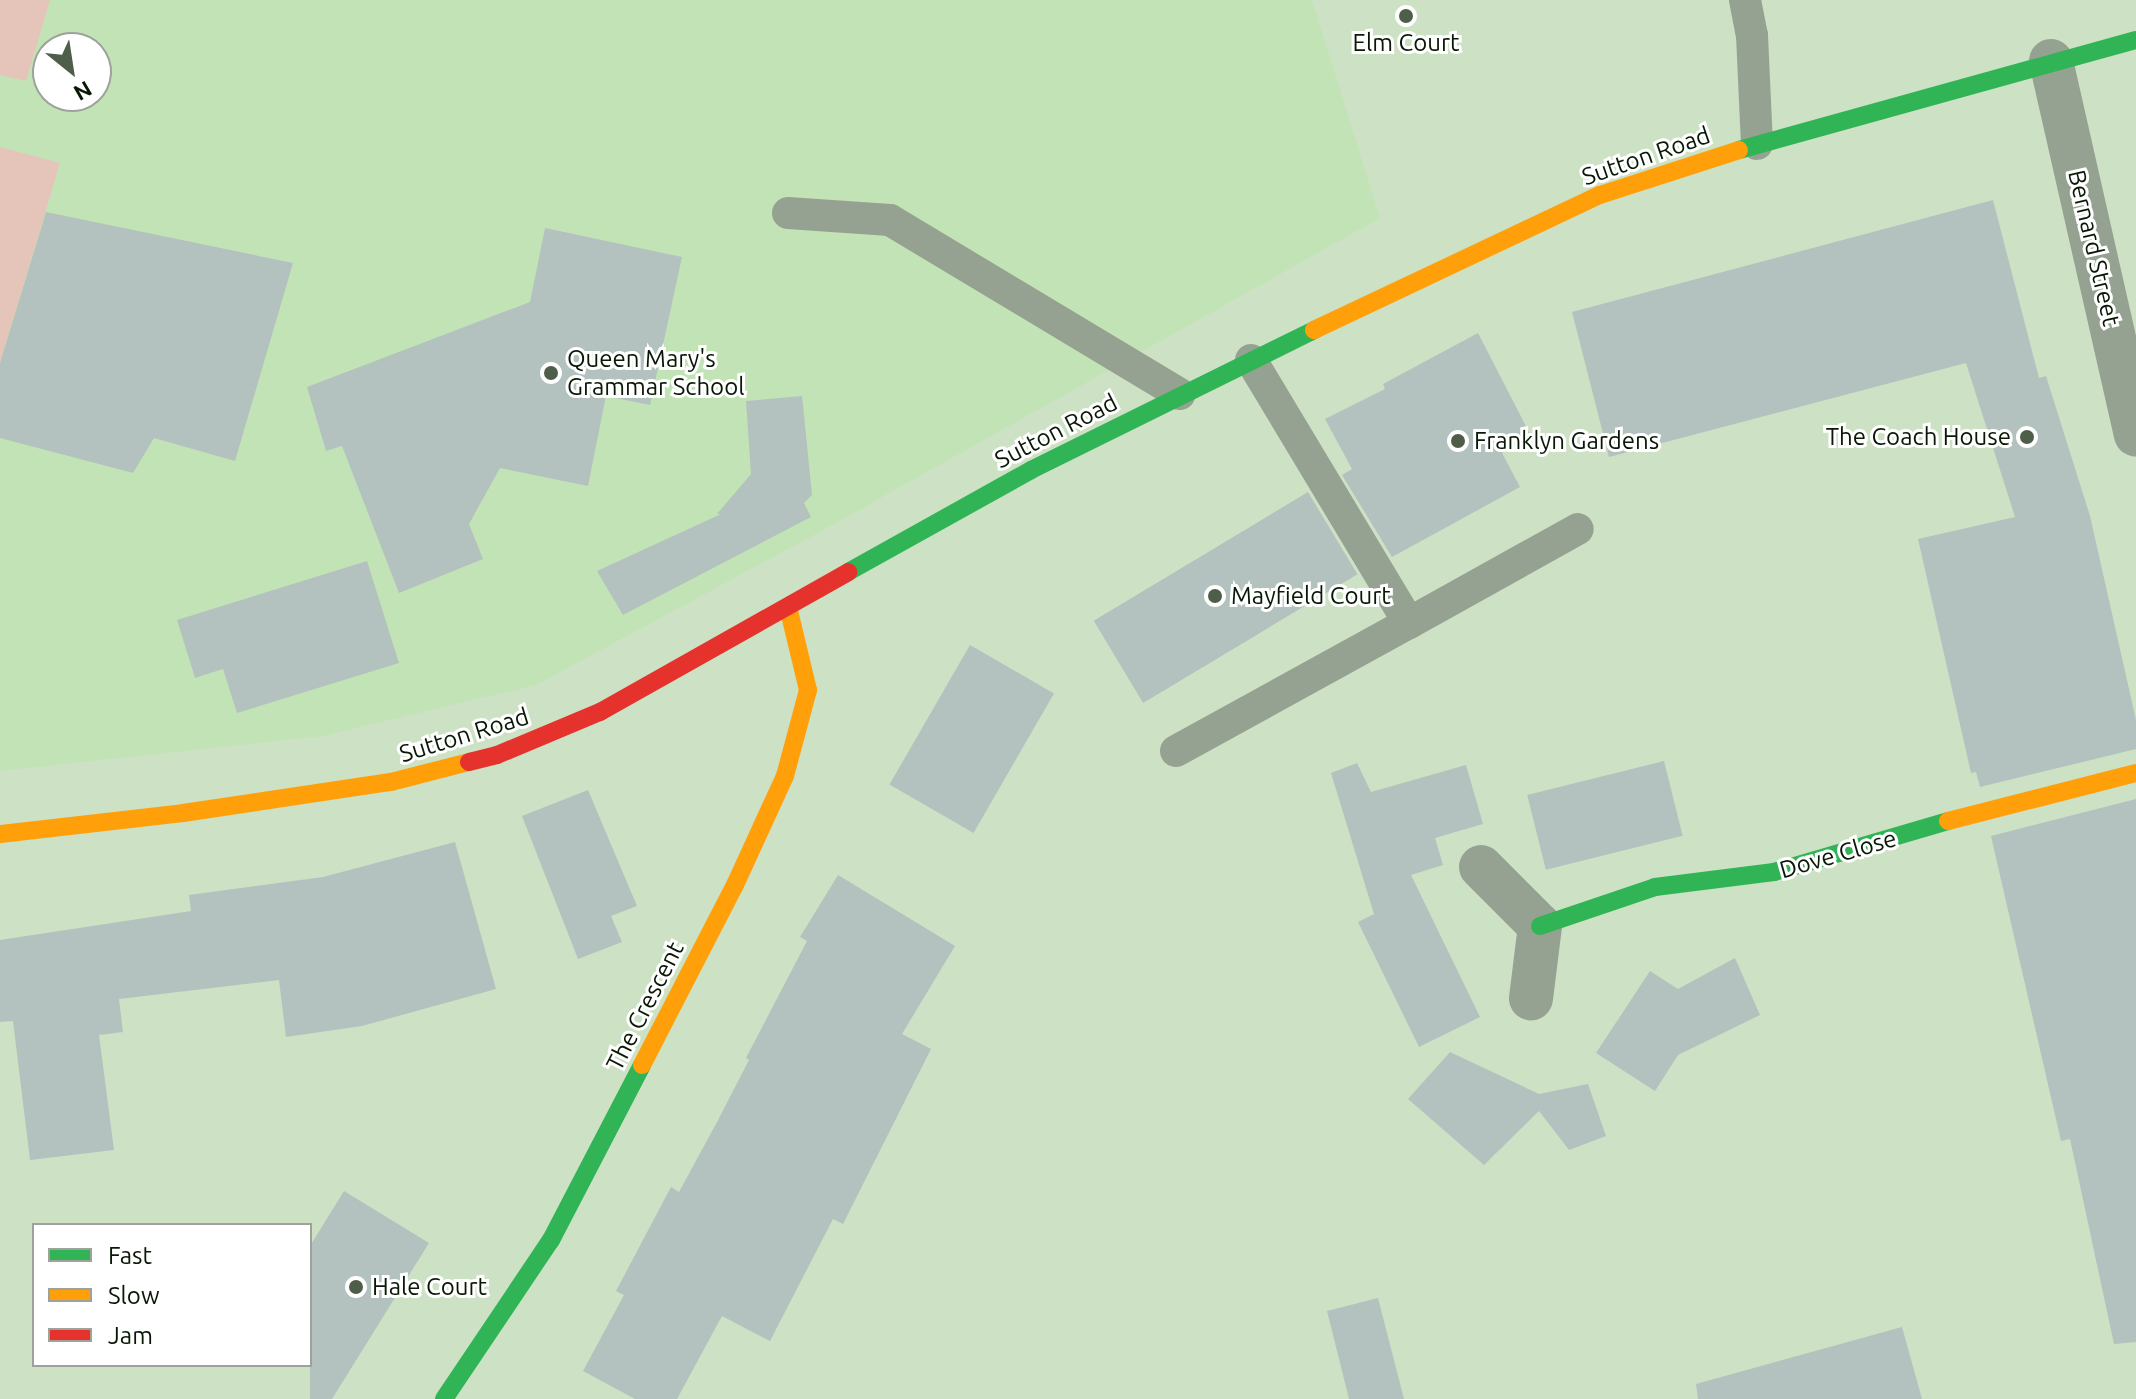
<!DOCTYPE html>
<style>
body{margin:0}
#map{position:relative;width:2136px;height:1399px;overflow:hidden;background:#cde1c5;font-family:Ubuntu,sans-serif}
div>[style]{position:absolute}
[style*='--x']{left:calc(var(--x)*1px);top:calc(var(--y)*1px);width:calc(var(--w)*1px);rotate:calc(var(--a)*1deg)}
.built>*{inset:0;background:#c2e3b6}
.green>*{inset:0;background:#e5c4b9}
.building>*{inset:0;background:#b3c2bf;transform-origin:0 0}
.lane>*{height:32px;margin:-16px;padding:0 16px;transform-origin:16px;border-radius:16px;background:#96a291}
.street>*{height:44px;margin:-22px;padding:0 22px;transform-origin:22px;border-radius:22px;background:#96a291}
.fast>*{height:18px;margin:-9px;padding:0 9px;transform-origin:9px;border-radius:9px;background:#30b455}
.slow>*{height:18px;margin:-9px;padding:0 9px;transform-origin:9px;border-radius:9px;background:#ff9f0a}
.jam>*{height:18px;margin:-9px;padding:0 9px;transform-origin:9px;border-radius:9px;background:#e5322d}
.dots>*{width:22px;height:22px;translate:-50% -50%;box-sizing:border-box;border:4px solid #fff;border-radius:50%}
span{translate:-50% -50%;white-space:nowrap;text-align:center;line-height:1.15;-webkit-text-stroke:6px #fff;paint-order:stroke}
.poi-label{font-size:24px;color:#091705}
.left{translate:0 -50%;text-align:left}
.right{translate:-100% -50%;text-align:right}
.street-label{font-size:24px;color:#091705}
.legend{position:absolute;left:32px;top:1223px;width:280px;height:144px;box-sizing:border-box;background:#fff;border:2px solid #9da29b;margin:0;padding:10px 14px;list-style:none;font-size:24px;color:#091705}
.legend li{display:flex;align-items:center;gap:16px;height:40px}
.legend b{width:40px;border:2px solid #9da29b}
.north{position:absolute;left:32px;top:32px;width:80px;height:80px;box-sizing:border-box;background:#fff;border:2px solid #9da29b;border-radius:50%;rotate:150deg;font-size:22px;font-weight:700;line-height:32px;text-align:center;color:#091705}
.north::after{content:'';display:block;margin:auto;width:28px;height:36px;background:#4e5e48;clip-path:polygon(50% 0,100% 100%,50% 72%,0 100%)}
</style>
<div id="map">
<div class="built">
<div style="clip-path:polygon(evenodd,0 0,1312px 0,1380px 218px,825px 529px,536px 685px,322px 736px,0 771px,0 0,48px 48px,96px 48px,96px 96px,48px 96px,48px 48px)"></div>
</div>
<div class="green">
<div style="clip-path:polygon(0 0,50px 0,26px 81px,0 75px)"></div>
<div style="clip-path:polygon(0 147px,60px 163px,0 363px)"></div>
</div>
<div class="building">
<div style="clip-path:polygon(1993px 200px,2039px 378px,2046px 376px,2090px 516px,2136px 720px,2136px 749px,1980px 787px,1976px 772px,1971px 773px,1918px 539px,2015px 517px,1966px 363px,1609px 457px,1572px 312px)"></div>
<div style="clip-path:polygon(46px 212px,293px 263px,235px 461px,154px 438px,133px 473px,0 438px,0 363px)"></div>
<div style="clip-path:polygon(545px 228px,682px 257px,650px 405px,606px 396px,588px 486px,500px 468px,469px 524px,483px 559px,399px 593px,342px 446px,326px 451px,307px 387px,530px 302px)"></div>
<div style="clip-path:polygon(1478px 333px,1532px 438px,1502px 453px,1520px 487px,1392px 557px,1342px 475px,1352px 469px,1325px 419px,1385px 389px,1383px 384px)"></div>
<div style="clip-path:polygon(802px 396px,812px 495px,804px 503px,811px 517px,623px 615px,597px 571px,721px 514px,717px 514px,751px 474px,746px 401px)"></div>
<div style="left:1308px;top:492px;width:96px;height:250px;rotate:59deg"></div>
<div style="clip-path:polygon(367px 561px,399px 663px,237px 713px,223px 669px,195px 678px,177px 620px)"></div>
<div style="left:970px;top:645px;width:97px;height:161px;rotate:30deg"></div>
<div style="left:1664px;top:761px;width:77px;height:141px;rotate:76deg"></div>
<div style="clip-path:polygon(1357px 763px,1371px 792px,1466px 765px,1483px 824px,1435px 838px,1443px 865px,1411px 875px,1480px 1017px,1419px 1047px,1358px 922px,1374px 914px,1331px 773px)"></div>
<div style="clip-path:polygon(588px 790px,637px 906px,611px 916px,622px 942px,578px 959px,522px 816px)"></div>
<div style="clip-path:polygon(2136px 799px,2136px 1342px,2114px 1344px,2070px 1139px,2061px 1141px,1991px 836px)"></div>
<div style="clip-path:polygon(455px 842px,496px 989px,362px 1026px,286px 1037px,279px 980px,119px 999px,123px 1032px,99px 1035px,114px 1150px,30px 1160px,13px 1021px,0 1022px,0 940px,191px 911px,189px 895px,323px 877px)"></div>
<div style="clip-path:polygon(838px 875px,955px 946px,902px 1034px,931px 1049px,843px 1224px,833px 1219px,770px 1341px,722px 1316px,677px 1399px,635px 1399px,583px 1371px,624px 1295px,616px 1291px,671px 1187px,679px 1192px,717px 1122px,749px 1060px,746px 1058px,807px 941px,800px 937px)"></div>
<div style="clip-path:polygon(1735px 958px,1760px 1015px,1678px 1055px,1655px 1091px,1596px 1053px,1650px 971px,1678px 989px)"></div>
<div style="clip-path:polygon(1450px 1052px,1539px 1094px,1588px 1084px,1606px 1136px,1569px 1150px,1539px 1111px,1484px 1165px,1408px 1099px)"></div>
<div style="clip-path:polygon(344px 1191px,429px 1243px,332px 1399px,310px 1399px,310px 1246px)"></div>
<div style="clip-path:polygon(1378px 1298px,1404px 1399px,1349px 1399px,1327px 1311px)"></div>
<div style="clip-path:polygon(1902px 1327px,1922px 1399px,1698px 1399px,1696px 1384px)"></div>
</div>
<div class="lane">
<div style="--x:1745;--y:0;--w:36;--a:79"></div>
<div style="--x:1752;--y:35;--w:109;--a:87.4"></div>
<div style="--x:788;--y:213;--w:102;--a:3.9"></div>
<div style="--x:890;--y:220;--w:338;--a:31"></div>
<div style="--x:1251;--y:360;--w:307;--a:59"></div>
<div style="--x:1409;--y:623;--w:193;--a:-29.1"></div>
<div style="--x:1176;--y:751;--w:266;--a:-28.8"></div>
</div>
<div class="street">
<div style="--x:2051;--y:61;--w:383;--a:77.2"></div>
<div style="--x:1481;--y:867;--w:83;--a:45"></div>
<div style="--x:1540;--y:926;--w:73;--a:97.1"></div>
</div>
<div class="fast">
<div style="--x:1739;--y:150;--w:412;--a:-15.5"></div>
<div style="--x:848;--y:572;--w:210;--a:-29.1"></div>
<div style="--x:1031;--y:470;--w:316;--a:-26.3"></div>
<div style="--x:1540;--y:926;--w:121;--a:-18.7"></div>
<div style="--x:1655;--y:887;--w:120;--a:-7.2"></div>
<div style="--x:1774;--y:872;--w:181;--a:-16.3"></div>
<div style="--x:444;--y:1399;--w:192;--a:-56.1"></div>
<div style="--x:551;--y:1240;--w:197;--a:-62.5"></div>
</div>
<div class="slow">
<div style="--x:1314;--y:330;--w:316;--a:-25.3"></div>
<div style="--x:1600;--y:195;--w:146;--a:-17.9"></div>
<div style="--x:1948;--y:821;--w:194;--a:-14.3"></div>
<div style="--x:0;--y:834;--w:184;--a:-6.5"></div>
<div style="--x:183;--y:813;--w:210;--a:-8.5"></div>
<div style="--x:391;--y:782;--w:81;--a:-14.4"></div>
<div style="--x:642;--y:1065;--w:203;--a:-62.7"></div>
<div style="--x:735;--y:885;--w:120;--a:-65.4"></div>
<div style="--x:785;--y:776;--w:89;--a:-75"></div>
<div style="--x:808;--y:690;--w:85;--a:-103.5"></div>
</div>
<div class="jam">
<div style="--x:469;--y:762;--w:29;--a:-14"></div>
<div style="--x:497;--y:755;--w:112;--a:-22.7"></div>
<div style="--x:600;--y:712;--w:285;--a:-29.4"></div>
</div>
<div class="dots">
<div style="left:1406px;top:16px;background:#4e5e48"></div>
<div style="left:551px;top:373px;background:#4e5e48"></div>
<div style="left:2027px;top:437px;background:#4e5e48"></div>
<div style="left:1458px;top:441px;background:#4e5e48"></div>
<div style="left:1215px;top:596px;background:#4e5e48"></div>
<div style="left:356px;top:1287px;background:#4e5e48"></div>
</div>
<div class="poi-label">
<span style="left:1406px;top:43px">Elm Court</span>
<span class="left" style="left:567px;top:373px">Queen Mary's<br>Grammar School</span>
<span class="right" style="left:2011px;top:437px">The Coach House</span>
<span class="left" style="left:1474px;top:441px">Franklyn Gardens</span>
<span class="left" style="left:1231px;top:596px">Mayfield Court</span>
<span class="left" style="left:372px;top:1287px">Hale Court</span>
</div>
<div class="street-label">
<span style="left:1646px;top:156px;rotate:-19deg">Sutton Road</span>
<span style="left:2094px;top:248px;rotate:77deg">Bernard Street</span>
<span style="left:1056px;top:431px;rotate:-27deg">Sutton Road</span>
<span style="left:464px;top:735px;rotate:-17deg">Sutton Road</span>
<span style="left:1838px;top:854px;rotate:-16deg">Dove Close</span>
<span style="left:645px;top:1006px;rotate:-63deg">The Crescent</span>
</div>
<ul class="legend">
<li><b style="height:10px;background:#30b455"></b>Fast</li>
<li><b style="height:10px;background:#ff9f0a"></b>Slow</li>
<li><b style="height:10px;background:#e5322d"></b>Jam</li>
</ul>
<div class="north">N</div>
</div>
